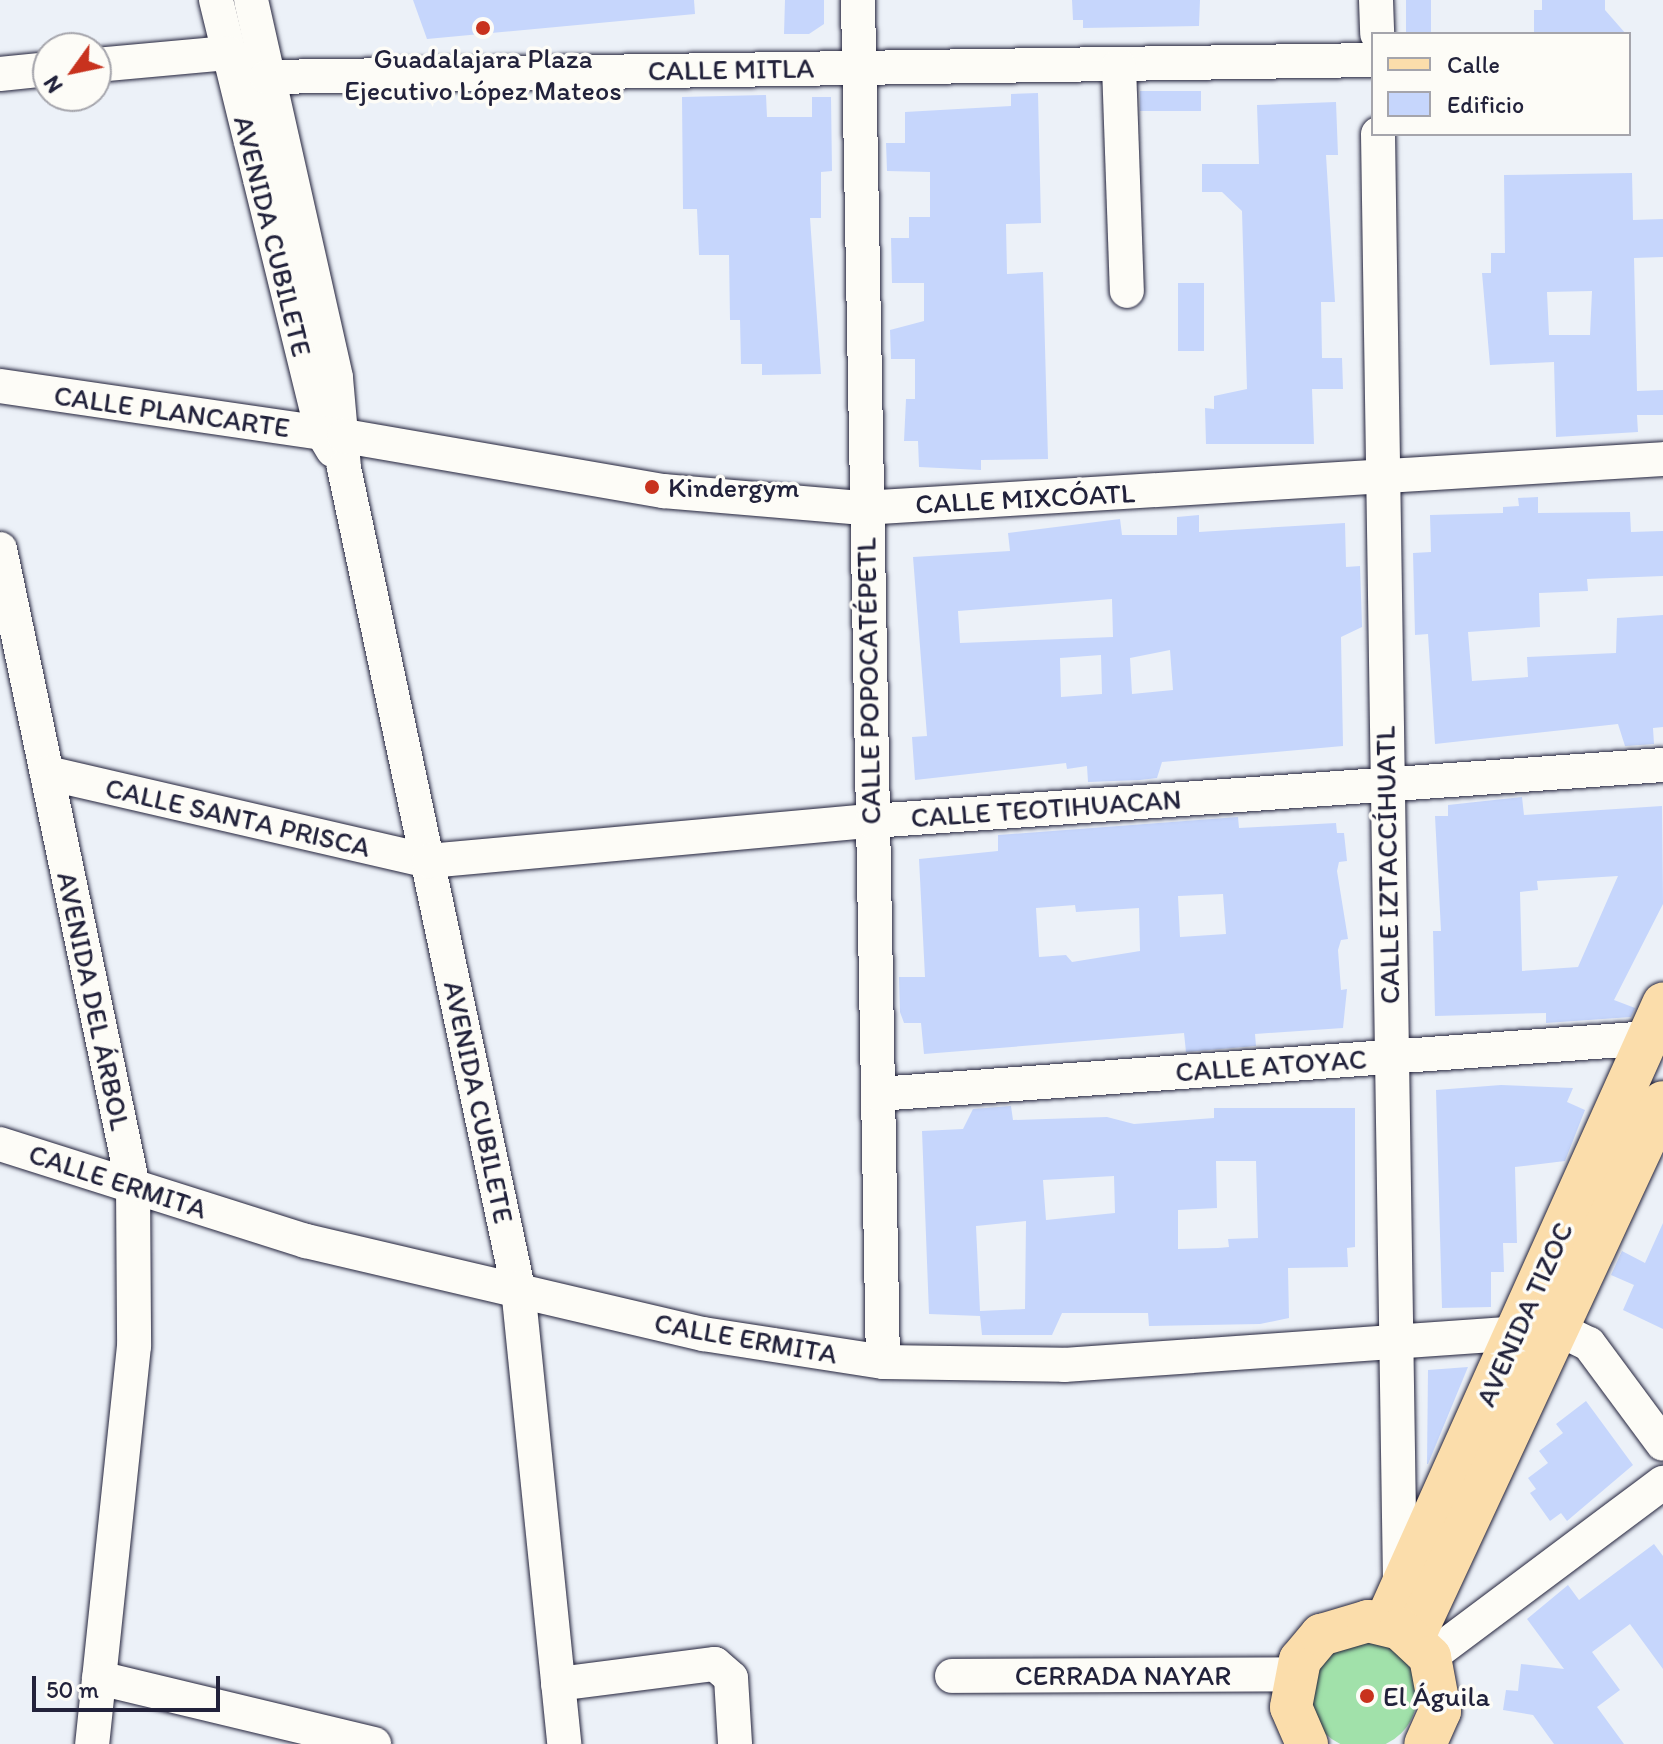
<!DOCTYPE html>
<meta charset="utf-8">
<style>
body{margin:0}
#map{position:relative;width:1663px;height:1744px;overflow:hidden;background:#ecf1f8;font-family:Itim,sans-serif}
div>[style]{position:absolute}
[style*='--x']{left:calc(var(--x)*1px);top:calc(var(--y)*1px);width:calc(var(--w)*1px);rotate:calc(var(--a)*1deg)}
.green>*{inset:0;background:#a1e1aa}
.round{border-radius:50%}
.building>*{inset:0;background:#c6d6fc;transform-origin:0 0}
.roads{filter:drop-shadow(0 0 2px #22223b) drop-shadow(0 0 2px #22223b)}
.minor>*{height:34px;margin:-17px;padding:0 17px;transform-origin:17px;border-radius:17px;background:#fdfcf7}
.major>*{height:42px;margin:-21px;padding:0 21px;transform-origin:21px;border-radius:21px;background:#fbddab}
.dots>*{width:22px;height:22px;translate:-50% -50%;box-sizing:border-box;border:4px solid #fdfcf7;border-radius:50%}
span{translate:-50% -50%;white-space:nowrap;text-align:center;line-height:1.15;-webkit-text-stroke:7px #fdfcf7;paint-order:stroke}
.poi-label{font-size:28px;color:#22223b}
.left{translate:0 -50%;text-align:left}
.street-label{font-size:28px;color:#22223b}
.legend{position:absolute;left:1371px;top:32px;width:260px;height:104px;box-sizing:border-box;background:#fdfcf7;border:2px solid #a5a5ac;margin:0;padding:10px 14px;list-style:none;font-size:24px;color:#22223b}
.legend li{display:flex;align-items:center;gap:16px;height:40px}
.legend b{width:40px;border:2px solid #a5a5ac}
.north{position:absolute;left:32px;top:32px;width:80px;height:80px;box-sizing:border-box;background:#fdfcf7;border:2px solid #a5a5ac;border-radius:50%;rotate:237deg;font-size:22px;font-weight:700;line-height:32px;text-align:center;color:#22223b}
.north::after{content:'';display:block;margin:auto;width:28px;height:36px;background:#c8321e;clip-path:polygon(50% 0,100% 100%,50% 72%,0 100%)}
.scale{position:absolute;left:32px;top:1676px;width:188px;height:36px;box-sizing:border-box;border:4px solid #22223b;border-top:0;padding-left:10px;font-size:24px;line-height:28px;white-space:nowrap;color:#22223b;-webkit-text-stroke:6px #fdfcf7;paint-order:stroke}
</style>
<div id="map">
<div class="green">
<div class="round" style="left:1309px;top:1641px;width:108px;height:108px"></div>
</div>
<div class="building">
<div style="clip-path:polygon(413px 0,694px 0,695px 14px,427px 39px)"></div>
<div style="clip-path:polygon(785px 0,824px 0,824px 24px,809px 34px,784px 34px)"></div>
<div style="clip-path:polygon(1072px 0,1200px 0,1199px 26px,1083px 28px,1083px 20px,1073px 20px)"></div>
<div style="left:1406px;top:0;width:25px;height:34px"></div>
<div style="clip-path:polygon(1542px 0,1605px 0,1605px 10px,1626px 34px,1534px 34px,1534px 10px,1542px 10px)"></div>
<div style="left:1201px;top:91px;width:20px;height:61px;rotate:90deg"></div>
<div style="clip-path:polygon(1038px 93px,1041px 223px,1006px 224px,1007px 274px,1043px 272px,1048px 459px,981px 460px,981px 470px,919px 467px,918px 441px,904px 441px,906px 399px,915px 399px,915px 359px,891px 359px,890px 330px,924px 321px,924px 283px,892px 283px,891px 238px,909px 238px,909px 217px,930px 217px,930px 172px,887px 171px,886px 143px,905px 143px,905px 112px,1011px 106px,1011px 94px)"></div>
<div style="clip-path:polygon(766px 95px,767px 117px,812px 117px,812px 97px,831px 97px,832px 171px,821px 172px,821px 218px,810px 218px,821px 374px,762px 375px,762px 364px,741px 364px,740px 320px,730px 320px,729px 255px,699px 255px,697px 209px,683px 209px,682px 97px)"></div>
<div style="clip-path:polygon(1336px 102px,1338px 155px,1326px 155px,1335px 302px,1321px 302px,1322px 358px,1342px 358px,1343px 389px,1312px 389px,1314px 444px,1206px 444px,1205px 408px,1214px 409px,1214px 396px,1247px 389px,1242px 211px,1222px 192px,1202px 192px,1202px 164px,1259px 164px,1257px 105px)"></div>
<div style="clip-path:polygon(evenodd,1632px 173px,1633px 220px,1663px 219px,1663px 257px,1634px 258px,1637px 391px,1663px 390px,1663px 415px,1637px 415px,1638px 432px,1556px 437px,1554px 362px,1490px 365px,1482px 273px,1491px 273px,1491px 253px,1505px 253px,1504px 175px,1632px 173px,1592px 291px,1590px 335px,1549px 335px,1547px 292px,1592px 291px)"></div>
<div style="left:1204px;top:283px;width:68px;height:26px;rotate:90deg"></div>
<div style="clip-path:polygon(1538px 497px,1538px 513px,1630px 512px,1631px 532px,1663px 531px,1663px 576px,1587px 579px,1588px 591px,1539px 593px,1540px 627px,1468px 632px,1472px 681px,1528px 677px,1527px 657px,1616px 653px,1617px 618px,1663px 615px,1663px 727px,1653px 728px,1654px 744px,1625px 746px,1618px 724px,1435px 744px,1428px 634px,1415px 635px,1413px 553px,1431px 552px,1430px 515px,1503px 513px,1503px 507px,1519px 506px,1518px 498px)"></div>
<div style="clip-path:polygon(evenodd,1199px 515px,1199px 532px,1345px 523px,1346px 567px,1360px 566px,1362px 627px,1341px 637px,1343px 746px,1162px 762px,1157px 778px,1140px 780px,1088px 782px,1087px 766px,1067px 769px,1066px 763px,915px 780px,912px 737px,927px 736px,913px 557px,1010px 551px,1008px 533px,1120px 519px,1122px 535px,1177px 535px,1177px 517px,1199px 515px,1112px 599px,1113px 637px,960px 643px,958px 611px,1112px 599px,1199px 515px,1170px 650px,1173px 690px,1132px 694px,1130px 658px,1170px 650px,1199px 515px,1101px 655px,1102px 694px,1061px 697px,1060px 658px,1101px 655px)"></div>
<div style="clip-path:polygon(evenodd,1522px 797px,1524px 815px,1662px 806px,1663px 904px,1614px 1000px,1635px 1008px,1631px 1017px,1546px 1023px,1546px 1013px,1435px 1016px,1433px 931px,1441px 931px,1435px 816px,1448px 816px,1448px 805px,1522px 797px,1618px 876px,1578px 967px,1522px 971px,1520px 892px,1538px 890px,1537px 881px,1618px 876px)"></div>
<div style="clip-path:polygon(evenodd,1238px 817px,1239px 828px,1336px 823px,1337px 833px,1344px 833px,1347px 861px,1339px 862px,1337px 871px,1348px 939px,1341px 940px,1338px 950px,1341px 990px,1347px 989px,1343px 1028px,1255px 1034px,1256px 1046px,1186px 1052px,1184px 1033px,924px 1054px,921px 1023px,904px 1023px,900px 1012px,899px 977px,925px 977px,919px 859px,998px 851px,998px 835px,1238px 817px,1223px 894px,1226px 934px,1180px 937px,1178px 896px,1223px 894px,1238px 817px,1075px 905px,1076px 912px,1139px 908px,1140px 951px,1072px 962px,1066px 955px,1039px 957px,1036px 908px,1075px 905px)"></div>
<div style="clip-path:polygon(1501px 1085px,1573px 1088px,1567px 1102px,1585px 1110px,1565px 1161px,1515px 1167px,1517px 1243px,1503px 1243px,1504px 1272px,1491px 1272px,1491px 1307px,1442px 1308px,1436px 1090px)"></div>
<div style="clip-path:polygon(evenodd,1011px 1106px,1013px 1120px,1107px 1117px,1134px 1124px,1214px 1118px,1214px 1108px,1355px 1108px,1355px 1247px,1347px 1248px,1348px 1267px,1288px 1268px,1289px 1318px,1260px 1324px,1149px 1326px,1148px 1313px,1062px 1313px,1052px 1335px,982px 1335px,980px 1316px,929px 1314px,922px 1131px,963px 1129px,973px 1109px,1011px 1106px,1216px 1161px,1256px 1161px,1258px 1238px,1228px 1239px,1229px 1247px,1218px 1248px,1178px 1249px,1178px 1210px,1217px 1208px,1216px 1161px,1011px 1106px,1114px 1176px,1115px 1213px,1046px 1220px,1043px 1180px,1114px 1176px,1011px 1106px,1026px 1221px,1025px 1309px,980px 1311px,976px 1226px,1026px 1221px)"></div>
<div style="clip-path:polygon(1663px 1223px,1663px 1329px,1623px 1310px,1634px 1285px,1611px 1275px,1622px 1251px,1645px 1263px)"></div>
<div style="clip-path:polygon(1468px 1367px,1428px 1464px,1427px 1464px,1428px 1370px)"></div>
<div style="clip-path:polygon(1586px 1401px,1633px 1465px,1567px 1521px,1561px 1513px,1550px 1521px,1530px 1493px,1536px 1489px,1528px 1478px,1548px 1463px,1539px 1451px,1563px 1433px,1556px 1424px)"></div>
<div style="clip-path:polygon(1654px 1544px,1663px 1556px,1663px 1669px,1630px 1624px,1592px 1652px,1620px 1690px,1597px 1707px,1624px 1744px,1554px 1744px,1533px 1715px,1503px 1710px,1506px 1690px,1518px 1691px,1521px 1664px,1564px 1669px,1527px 1619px,1568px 1585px,1579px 1600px)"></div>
</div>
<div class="roads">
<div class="minor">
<div style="--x:216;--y:0;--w:445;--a:76.2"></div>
<div style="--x:322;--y:432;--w:21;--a:59"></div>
<div style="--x:251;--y:0;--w:387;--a:77.3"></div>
<div style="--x:336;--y:378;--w:90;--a:84.9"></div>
<div style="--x:344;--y:468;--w:838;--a:78.02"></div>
<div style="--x:518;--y:1288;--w:458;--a:84.2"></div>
<div style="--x:858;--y:0;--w:1362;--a:88.95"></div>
<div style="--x:1376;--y:0;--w:34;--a:88"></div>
<div style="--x:96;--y:65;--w:132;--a:-5.2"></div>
<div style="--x:227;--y:53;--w:47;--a:31"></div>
<div style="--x:267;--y:77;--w:1106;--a:-0.88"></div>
<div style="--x:1119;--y:66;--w:225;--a:88"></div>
<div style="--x:0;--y:74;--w:48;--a:-5.9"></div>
<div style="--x:1378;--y:134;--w:1451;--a:89.13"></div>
<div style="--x:0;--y:386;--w:348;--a:8.3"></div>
<div style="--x:344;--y:436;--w:324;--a:9.8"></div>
<div style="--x:663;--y:491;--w:201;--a:4.9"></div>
<div style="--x:863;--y:508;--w:801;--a:-3.5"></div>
<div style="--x:0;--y:549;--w:651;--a:78.21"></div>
<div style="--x:133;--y:1186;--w:160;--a:89.6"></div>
<div style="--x:134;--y:1346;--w:400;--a:96"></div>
<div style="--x:47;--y:773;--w:392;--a:13"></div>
<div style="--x:429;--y:861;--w:445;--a:-5.2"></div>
<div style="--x:872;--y:821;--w:793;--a:-4.05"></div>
<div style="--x:878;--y:1094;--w:787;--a:-4.15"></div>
<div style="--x:0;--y:1144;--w:321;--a:17.6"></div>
<div style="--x:306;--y:1241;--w:408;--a:13.2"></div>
<div style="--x:703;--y:1334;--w:182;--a:8.8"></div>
<div style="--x:883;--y:1362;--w:181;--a:0.9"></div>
<div style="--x:1064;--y:1365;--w:497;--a:-4"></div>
<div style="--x:1560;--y:1330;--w:32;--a:26"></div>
<div style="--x:1589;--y:1344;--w:124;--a:53.5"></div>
<div style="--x:1430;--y:1657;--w:291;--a:-36.8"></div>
<div style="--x:952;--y:1676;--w:341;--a:-0.3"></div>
<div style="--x:99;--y:1678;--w:283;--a:13.5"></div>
<div style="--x:558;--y:1684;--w:158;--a:-7.3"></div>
<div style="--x:715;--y:1664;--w:21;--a:41"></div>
<div style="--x:731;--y:1678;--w:66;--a:86.5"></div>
</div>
<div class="major">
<div style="--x:1385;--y:1623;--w:679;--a:-65.81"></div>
<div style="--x:1413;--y:1639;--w:592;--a:-65.04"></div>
<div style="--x:1307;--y:1744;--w:40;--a:-113.4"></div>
<div style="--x:1291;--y:1707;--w:48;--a:-79.2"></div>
<div style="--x:1300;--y:1660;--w:33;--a:-50"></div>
<div style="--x:1321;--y:1635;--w:49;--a:-16.6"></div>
<div style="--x:1368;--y:1621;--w:33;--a:14"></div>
<div style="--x:1400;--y:1629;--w:41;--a:43"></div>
<div style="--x:1430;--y:1657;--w:55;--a:79.5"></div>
<div style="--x:1440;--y:1711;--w:36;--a:114"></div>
</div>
</div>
<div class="dots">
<div style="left:483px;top:28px;background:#c8321e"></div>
<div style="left:652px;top:487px;background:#c8321e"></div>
<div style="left:1367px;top:1696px;background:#c8321e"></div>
</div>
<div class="poi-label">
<span style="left:483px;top:74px">Guadalajara Plaza<br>Ejecutivo López Mateos</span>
<span class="left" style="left:668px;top:487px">Kindergym</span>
<span class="left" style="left:1383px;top:1696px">El Águila</span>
</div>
<div class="street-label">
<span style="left:731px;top:69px;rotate:-1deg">CALLE MITLA</span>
<span style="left:273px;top:236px;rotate:76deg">AVENIDA CUBILETE</span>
<span style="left:172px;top:411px;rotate:8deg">CALLE PLANCARTE</span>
<span style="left:1025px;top:498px;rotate:-3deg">CALLE MIXCÓATL</span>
<span style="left:868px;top:681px;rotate:-91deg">CALLE POPOCATÉPETL</span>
<span style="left:1046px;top:808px;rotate:-4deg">CALLE TEOTIHUACAN</span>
<span style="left:238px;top:817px;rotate:13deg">CALLE SANTA PRISCA</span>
<span style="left:1387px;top:865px;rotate:-91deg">CALLE IZTACCÍHUATL</span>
<span style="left:94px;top:1001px;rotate:78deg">AVENIDA DEL ÁRBOL</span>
<span style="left:1271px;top:1065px;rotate:-4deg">CALLE ATOYAC</span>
<span style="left:479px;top:1102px;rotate:78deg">AVENIDA CUBILETE</span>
<span style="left:118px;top:1181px;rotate:18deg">CALLE ERMITA</span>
<span style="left:1524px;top:1314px;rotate:-66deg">AVENIDA TIZOC</span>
<span style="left:746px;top:1338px;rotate:10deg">CALLE ERMITA</span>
<span style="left:1123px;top:1675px">CERRADA NAYAR</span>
</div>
<ul class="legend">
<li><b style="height:10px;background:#fbddab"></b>Calle</li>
<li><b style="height:22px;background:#c6d6fc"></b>Edificio</li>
</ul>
<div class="north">N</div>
<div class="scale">50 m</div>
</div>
